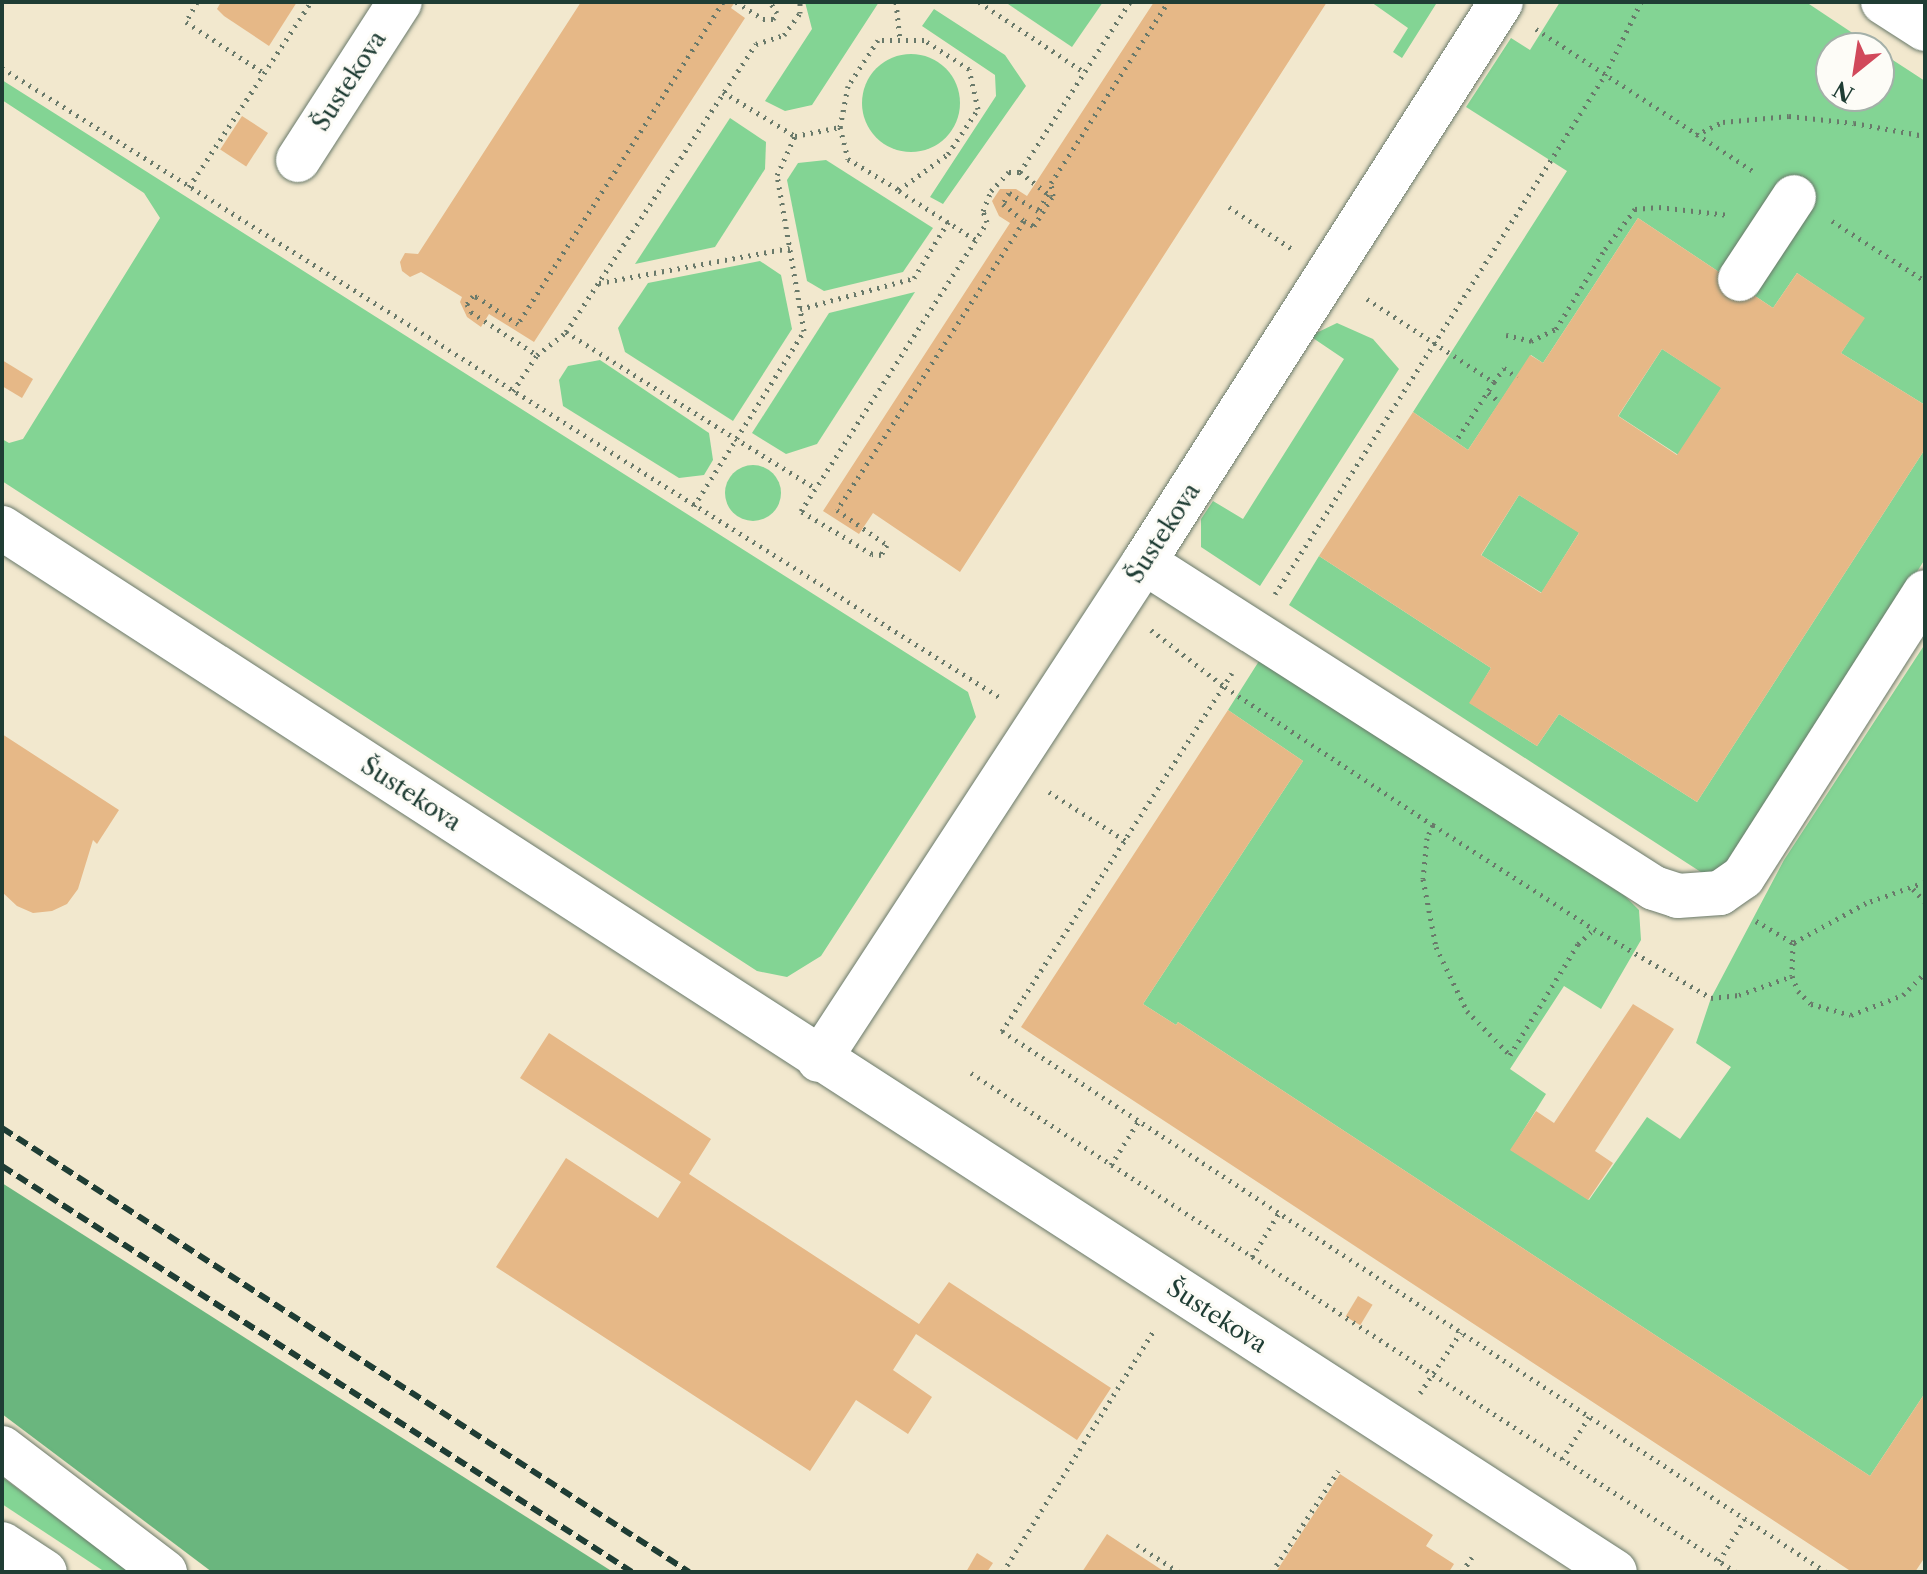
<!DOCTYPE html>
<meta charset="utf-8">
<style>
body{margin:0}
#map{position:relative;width:1927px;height:1574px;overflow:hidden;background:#f2e8ce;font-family:"Libre Caslon Text",serif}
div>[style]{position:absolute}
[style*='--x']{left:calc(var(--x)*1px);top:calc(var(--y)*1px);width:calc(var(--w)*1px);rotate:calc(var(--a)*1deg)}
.green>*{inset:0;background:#83d494;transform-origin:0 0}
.round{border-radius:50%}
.forest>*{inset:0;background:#6ab67e}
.building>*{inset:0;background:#e6b887;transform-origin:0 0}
.path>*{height:5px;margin-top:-2.5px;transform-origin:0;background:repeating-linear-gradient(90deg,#69796a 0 2px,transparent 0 8px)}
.roads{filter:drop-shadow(0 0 2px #69796a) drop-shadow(0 0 2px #69796a)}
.minor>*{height:44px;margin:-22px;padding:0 22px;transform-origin:22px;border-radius:22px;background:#fff}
.major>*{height:44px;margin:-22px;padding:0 22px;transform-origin:22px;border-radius:22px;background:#fff}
.rail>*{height:6px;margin-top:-3px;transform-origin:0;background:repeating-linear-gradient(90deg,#1f3d34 0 12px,transparent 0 18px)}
span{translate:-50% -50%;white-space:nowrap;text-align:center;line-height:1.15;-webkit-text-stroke:6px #fdfcf7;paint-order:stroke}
.street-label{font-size:24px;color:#1f3d34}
.frame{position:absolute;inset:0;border:4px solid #1f3d34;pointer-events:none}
.north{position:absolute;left:1815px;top:32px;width:80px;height:80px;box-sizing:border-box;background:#fdfcf7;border:2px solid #a4b0a9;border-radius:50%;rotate:210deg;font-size:22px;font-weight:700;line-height:32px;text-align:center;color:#1f3d34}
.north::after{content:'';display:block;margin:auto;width:28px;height:36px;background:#d1495b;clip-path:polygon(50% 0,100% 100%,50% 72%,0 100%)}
</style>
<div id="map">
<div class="green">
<div style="clip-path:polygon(805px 2px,879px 2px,812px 105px,785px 111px,765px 101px,812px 29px)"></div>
<div style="clip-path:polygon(1005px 2px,1103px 2px,1072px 47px)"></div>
<div style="clip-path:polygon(1371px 2px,1436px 2px,1436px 4px,1402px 58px,1393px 52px,1408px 28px)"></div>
<div style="clip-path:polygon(1560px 2px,1806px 2px,1875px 48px,1831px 48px,1831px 96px,1879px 96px,1879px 51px,1925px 81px,1925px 405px,1841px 353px,1864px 318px,1797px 273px,1773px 308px,1638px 218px,1543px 363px,1531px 355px,1468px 450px,1413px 412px,1567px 171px,1466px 107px,1511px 38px,1530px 50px)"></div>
<div style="clip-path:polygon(934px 9px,1005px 55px,1026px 86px,943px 204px,930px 197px,996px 96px,995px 75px,922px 26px)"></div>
<div class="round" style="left:862px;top:54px;width:98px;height:98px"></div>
<div style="clip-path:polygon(2px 80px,968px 692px,976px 717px,821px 956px,787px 977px,757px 971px,2px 481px,2px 439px,9px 443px,23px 439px,160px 218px,144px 193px,2px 100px)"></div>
<div style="clip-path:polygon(730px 118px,766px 142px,765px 169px,715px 247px,635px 264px)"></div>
<div style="clip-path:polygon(826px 160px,933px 228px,903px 272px,824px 291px,807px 281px,787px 180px,798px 163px)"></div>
<div style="clip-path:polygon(760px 261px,781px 275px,792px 329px,733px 421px,625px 352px,618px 328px,648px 283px)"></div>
<div style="clip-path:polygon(915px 292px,817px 444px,786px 454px,752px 433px,829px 313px)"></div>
<div style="clip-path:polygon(1337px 323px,1373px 339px,1399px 369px,1260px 586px,1201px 547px,1201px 519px,1213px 501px,1243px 519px,1344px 359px,1310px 336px)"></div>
<div style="left:1662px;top:349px;width:71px;height:80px;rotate:33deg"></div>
<div style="clip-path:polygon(600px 360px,709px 433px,713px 460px,704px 475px,679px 478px,563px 406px,559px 380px,568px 366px)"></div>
<div style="clip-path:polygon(1925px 449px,1925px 559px,1728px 873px,1707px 876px,1289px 605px,1319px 556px,1491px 668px,1470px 703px,1537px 746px,1559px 714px,1697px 802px)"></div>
<div class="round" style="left:725px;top:465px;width:56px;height:56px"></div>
<div style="left:1519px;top:495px;width:71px;height:71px;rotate:32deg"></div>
<div style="clip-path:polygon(1925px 644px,1925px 1393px,1870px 1476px,1178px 1022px,1176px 1025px,1143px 1004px,1303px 761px,1228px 710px,1259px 661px,1625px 896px,1639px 910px,1641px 940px,1601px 1009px,1564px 986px,1510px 1069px,1546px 1094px,1511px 1150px,1589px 1200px,1647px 1117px,1680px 1139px,1731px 1067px,1696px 1043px,1711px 998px,1784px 860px)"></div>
<div style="clip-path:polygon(2px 1477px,129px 1572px,105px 1572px,2px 1504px)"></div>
</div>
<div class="forest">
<div style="clip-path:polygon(2px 1183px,613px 1572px,212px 1572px,2px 1414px)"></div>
</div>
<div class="building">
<div style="clip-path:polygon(221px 2px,297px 2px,269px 46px,224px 16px,217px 9px)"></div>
<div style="clip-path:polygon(581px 2px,735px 2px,731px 8px,745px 18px,534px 342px,489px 314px,481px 327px,467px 317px,460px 302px,462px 297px,421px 272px,410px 277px,402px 271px,400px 262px,405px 253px,418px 254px)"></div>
<div style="clip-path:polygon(1154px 2px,1327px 2px,960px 572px,873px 513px,859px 534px,823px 511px,1010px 223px,999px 216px,992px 201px,1000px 189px,1016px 189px,1027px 196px)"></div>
<div style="left:242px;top:116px;width:31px;height:40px;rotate:33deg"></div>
<div style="clip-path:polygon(evenodd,1638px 218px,1773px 308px,1797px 273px,1865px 318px,1841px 353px,1925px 405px,1925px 449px,1697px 802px,1559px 714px,1537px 746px,1469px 703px,1491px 668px,1319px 556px,1413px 412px,1468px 450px,1530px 355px,1543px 363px,1638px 218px,1662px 349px,1721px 388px,1677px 455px,1618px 416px,1662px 349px,1638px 218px,1519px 495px,1579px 533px,1541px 593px,1481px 555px,1519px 495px)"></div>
<div style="clip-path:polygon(2px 360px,33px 379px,22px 398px,2px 386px)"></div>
<div style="clip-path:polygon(1228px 710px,1303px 761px,1143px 1004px,1176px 1025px,1178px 1022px,1870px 1476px,1925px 1393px,1925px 1557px,1915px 1572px,1852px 1572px,1021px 1027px)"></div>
<div style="clip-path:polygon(2px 734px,119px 810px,97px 844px,93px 840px,78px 889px,67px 904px,52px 911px,33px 913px,17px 906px,2px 892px)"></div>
<div style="clip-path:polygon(1633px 1004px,1674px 1029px,1595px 1151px,1613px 1163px,1588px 1200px,1510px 1150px,1536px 1111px,1554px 1123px)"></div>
<div style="clip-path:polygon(549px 1033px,711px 1139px,689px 1174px,919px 1324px,949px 1282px,1111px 1388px,1077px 1440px,916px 1334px,893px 1370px,932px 1397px,908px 1434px,856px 1400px,810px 1471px,496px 1267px,566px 1158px,658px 1218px,681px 1182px,520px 1078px)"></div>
<div style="left:1358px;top:1296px;width:17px;height:24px;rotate:31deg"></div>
<div style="clip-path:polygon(1340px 1474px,1433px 1535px,1426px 1546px,1454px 1564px,1449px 1572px,1276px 1572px)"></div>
<div style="clip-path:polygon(1107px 1534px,1165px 1572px,1082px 1572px)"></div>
<div style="clip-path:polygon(977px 1553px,993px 1563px,987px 1572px,966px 1572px)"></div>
</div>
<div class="path">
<div style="--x:197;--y:2;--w:23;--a:119"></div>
<div style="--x:186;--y:22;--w:93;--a:33.2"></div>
<div style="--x:723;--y:2;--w:382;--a:122.5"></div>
<div style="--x:518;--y:324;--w:49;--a:-146.6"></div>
<div style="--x:477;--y:297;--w:4;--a:-166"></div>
<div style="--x:473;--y:296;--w:10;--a:127"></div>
<div style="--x:467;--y:304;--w:9;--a:63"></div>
<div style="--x:471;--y:312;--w:79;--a:33.1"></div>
<div style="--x:537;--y:355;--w:37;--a:-38"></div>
<div style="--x:566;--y:332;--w:345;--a:-56.6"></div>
<div style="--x:756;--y:44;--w:29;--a:-18"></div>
<div style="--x:784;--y:35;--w:27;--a:-54"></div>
<div style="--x:800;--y:13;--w:11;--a:-90"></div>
<div style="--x:736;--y:2;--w:32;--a:32"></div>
<div style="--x:763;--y:19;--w:10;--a:0"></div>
<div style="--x:773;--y:19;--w:7;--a:-56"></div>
<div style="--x:777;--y:13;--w:13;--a:-122"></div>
<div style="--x:896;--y:2;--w:38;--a:84"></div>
<div style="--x:979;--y:2;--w:126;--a:33.7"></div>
<div style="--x:1536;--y:29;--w:263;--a:33.2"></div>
<div style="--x:2;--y:68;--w:1181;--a:32.24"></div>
<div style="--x:723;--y:92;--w:84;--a:31.4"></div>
<div style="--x:1696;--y:135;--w:30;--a:-26"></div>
<div style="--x:1723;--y:122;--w:66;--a:-5.2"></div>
<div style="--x:1789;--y:116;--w:65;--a:6.1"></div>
<div style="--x:1854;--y:123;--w:72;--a:10.4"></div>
<div style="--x:1020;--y:172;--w:36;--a:38"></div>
<div style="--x:1048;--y:194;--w:20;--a:120"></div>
<div style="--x:1038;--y:211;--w:34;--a:-148"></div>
<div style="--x:1009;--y:193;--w:13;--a:119"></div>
<div style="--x:1003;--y:204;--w:27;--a:39"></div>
<div style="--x:1024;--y:221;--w:344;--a:122.9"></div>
<div style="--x:837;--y:510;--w:61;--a:35"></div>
<div style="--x:887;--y:545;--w:12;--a:121"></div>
<div style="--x:881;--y:555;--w:9;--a:-174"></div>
<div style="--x:872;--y:554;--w:83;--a:-148.8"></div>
<div style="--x:801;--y:511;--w:344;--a:-57.2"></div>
<div style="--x:987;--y:222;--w:12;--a:-110"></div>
<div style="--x:983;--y:211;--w:22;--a:-68"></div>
<div style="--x:991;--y:191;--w:26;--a:-47"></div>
<div style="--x:1009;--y:172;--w:11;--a:0"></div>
<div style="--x:1020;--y:172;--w:202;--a:-57.1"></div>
<div style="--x:189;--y:187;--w:222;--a:-56.6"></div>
<div style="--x:899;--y:191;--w:91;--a:32.5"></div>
<div style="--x:1229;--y:207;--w:76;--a:33.7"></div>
<div style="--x:1024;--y:221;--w:11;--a:27"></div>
<div style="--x:1034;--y:226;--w:36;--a:-58"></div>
<div style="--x:1053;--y:196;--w:13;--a:-99"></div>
<div style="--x:1051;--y:183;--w:216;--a:-57.1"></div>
<div style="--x:1832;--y:221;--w:111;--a:32.8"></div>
<div style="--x:599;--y:283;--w:194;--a:-10.4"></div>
<div style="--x:1367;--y:299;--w:152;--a:33.2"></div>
<div style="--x:1494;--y:382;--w:70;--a:122.8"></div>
<div style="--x:800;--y:309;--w:118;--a:-15.2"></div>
<div style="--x:914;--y:278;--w:66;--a:-58.7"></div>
<div style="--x:566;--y:332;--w:294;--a:32.1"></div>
<div style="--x:1506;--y:335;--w:26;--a:13"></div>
<div style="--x:1531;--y:341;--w:28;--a:-26"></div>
<div style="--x:1556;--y:329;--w:94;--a:-58.5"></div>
<div style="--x:1605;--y:249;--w:50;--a:-53.1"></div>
<div style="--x:1635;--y:209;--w:24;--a:-5"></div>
<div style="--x:1659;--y:207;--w:70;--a:6.5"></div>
<div style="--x:1494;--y:382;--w:17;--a:-54"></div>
<div style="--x:1504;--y:368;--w:16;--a:35"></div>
<div style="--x:513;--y:391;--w:43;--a:-56.3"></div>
<div style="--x:1488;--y:393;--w:15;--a:37"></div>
<div style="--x:694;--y:506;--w:207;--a:-57.8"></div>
<div style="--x:804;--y:331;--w:158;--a:-99.8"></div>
<div style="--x:777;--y:175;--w:43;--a:-65.2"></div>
<div style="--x:795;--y:136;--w:46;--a:-11.3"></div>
<div style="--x:840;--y:127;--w:33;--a:76"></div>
<div style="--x:848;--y:159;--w:60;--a:31.3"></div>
<div style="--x:899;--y:190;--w:61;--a:-36.3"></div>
<div style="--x:948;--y:154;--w:54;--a:-56.3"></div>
<div style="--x:978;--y:109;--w:41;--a:-102.7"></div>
<div style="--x:969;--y:69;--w:54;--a:-147.2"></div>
<div style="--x:924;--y:40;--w:46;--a:180"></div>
<div style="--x:878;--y:40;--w:55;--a:123.1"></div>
<div style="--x:848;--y:86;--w:42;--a:101"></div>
<div style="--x:1275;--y:594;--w:615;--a:-57.55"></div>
<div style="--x:1605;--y:75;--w:81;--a:-63.7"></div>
<div style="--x:1151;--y:630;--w:93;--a:37.6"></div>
<div style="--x:1225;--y:687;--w:250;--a:33.6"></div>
<div style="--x:1433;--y:825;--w:192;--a:32.9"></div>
<div style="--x:1594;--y:929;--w:136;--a:30.5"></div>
<div style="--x:1711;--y:998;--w:28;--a:-6"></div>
<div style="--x:1739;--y:995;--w:56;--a:-19.7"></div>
<div style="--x:1232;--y:673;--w:426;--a:122.7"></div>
<div style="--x:1002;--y:1031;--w:986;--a:33.29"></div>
<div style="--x:1049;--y:792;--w:91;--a:32.5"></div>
<div style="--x:1433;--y:825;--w:14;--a:115"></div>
<div style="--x:1427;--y:838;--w:41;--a:95.6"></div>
<div style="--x:1423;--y:879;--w:69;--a:79.2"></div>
<div style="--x:1436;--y:947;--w:71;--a:64.2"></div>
<div style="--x:1467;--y:1011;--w:62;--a:45.7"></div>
<div style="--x:1510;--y:1055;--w:130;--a:-58.5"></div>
<div style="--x:1578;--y:944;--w:22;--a:-43"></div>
<div style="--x:1925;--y:882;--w:63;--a:160.4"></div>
<div style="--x:1866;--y:903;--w:83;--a:151.3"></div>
<div style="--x:1793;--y:943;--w:33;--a:92"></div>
<div style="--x:1792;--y:976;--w:16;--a:68"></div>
<div style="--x:1798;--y:991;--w:18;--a:45"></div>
<div style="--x:1811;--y:1004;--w:41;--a:15.4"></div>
<div style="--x:1851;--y:1015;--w:56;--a:-21"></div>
<div style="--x:1903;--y:995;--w:31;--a:-45"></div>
<div style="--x:1913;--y:889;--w:18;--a:47"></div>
<div style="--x:1756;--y:921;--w:43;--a:30.7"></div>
<div style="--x:971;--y:1073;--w:913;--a:33.12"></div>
<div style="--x:1111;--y:1165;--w:51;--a:-57.9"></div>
<div style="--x:1252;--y:1257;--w:52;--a:-58.5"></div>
<div style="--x:1420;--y:1393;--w:73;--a:-56.1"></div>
<div style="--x:1562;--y:1459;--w:50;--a:-57.3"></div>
<div style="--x:1137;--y:1545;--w:50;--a:32.7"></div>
<div style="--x:1719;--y:1561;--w:49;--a:-58.2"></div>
<div style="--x:1003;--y:1572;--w:287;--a:-58"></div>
<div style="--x:1272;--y:1572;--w:121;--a:-56.8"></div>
<div style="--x:1462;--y:1572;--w:18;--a:-56"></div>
</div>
<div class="roads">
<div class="minor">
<div style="--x:1883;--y:2;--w:50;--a:32.7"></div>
<div style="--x:298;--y:160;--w:188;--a:-57.2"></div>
<div style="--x:1740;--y:279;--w:98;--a:-56.6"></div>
<div style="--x:2;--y:528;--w:1921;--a:32.91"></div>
<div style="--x:1144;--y:562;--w:605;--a:32.59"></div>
<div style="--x:1654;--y:888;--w:25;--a:18"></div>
<div style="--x:1678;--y:896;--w:42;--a:-4.1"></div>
<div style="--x:1720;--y:893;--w:28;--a:-35"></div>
<div style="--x:1743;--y:877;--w:338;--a:-57.4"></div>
<div style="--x:819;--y:1060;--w:595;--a:-56.87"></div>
<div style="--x:1144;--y:562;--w:664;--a:-57.48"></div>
</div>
<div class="major">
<div style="--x:2;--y:1448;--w:205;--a:37.3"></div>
<div style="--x:2;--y:1544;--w:51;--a:33.1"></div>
</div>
</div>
<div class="rail">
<div style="--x:2;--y:1128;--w:818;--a:32.87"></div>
<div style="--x:2;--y:1166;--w:749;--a:32.8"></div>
</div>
<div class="street-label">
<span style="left:349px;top:81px;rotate:-57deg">Šustekova</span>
<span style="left:1163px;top:533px;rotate:-57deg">Šustekova</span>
<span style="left:411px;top:794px;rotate:33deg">Šustekova</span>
<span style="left:1217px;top:1316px;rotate:33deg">Šustekova</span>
</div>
<div class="frame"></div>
<div class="north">N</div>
</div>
